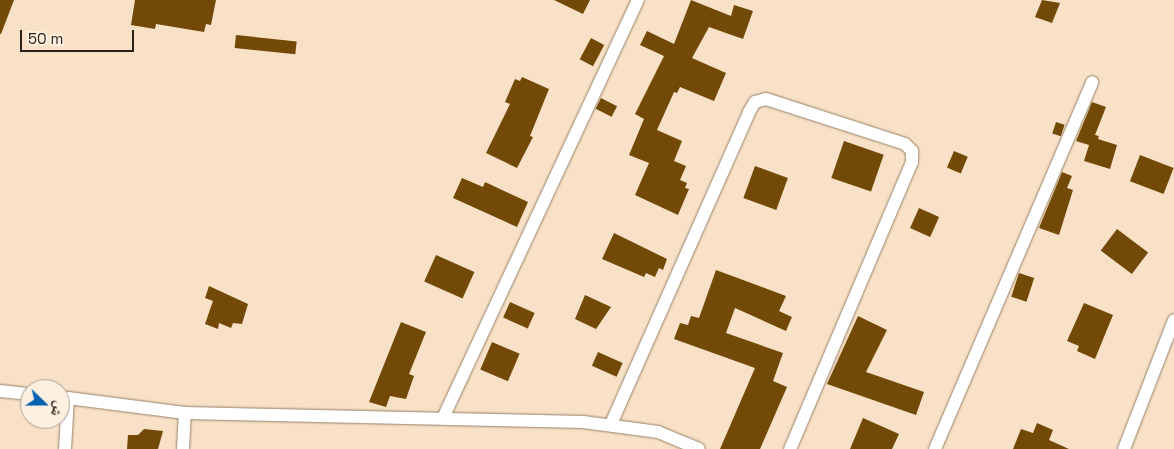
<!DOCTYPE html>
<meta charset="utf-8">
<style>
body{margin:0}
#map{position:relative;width:1174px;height:449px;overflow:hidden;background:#f8e1c7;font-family:"Space Grotesk","Noto Naskh Arabic",sans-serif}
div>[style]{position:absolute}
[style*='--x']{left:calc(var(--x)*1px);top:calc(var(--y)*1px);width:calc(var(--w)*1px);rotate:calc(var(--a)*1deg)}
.building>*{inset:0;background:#724906;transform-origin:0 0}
.roads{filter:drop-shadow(0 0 1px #968169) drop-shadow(0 0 1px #968169)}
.minor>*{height:12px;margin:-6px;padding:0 6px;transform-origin:6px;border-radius:6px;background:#fff}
span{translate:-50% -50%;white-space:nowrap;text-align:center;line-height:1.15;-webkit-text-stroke:5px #fef0e1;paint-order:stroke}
.north{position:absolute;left:20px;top:379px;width:50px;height:50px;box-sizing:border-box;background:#fef0e1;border:1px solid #a99d90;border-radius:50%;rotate:112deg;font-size:14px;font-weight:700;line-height:20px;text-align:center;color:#292117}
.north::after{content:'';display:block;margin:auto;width:18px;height:22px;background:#0062af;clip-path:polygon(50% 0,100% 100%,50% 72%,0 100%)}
.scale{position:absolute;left:20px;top:30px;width:114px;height:22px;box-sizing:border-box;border:2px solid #292117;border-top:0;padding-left:6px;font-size:15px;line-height:18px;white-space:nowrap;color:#292117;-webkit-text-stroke:4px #fef0e1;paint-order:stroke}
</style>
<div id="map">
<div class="building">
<div style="clip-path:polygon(0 0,14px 0,1px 34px,0 34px)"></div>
<div style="clip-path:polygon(135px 0,216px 0,211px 25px,206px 24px,204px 32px,156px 24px,155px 29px,131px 25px)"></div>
<div style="clip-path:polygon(554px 0,590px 0,583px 14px)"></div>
<div style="clip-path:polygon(691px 0,731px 16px,734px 5px,753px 11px,743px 39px,709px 27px,692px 58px,726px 73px,714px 101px,680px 87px,677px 93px,674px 92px,657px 130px,682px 141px,674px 161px,686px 166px,680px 180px,687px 183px,685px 188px,689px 189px,678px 215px,635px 195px,649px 163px,629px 155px,644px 119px,635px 114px,664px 56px,640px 45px,647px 31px,674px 44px)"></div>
<div style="clip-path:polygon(1042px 0,1060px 3px,1052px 23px,1035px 17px)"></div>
<div style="left:236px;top:35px;width:61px;height:13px;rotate:6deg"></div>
<div style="left:591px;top:38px;width:15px;height:24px;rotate:28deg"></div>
<div style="clip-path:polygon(522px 77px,549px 89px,530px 136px,533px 137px,517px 168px,486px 153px,510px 104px,505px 102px,515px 79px,520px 81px)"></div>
<div style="left:601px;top:98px;width:18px;height:12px;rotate:27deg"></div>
<div style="clip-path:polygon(1092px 102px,1106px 107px,1095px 135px,1099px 136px,1098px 139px,1117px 145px,1110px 169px,1084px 161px,1089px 145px,1076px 141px)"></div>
<div style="left:1056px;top:122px;width:9px;height:12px;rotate:18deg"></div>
<div style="left:844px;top:141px;width:42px;height:39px;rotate:19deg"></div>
<div style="left:954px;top:151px;width:15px;height:18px;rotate:23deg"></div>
<div style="left:1140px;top:155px;width:36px;height:28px;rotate:21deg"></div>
<div style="left:755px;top:166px;width:35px;height:34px;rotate:20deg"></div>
<div style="clip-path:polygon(1062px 172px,1072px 176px,1067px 188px,1073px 190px,1059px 235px,1039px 228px)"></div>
<div style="clip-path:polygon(462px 178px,483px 187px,485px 182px,528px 202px,517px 227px,453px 198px)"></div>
<div style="left:919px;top:208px;width:22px;height:22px;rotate:24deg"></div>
<div style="left:1117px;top:229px;width:39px;height:27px;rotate:37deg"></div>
<div style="clip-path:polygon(614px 233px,667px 259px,663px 270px,659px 268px,655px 277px,646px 273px,644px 277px,602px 259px)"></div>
<div style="left:436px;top:255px;width:42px;height:29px;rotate:24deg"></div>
<div style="clip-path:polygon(716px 270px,786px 296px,779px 311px,792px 317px,786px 331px,735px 308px,726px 333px,783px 353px,773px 381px,787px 387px,760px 449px,720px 449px,755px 368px,674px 339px,680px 323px,688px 325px,691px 316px,699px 318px)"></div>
<div style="left:1019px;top:273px;width:16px;height:25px;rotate:18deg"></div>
<div style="clip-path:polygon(209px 286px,248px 304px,242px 324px,233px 323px,231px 328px,219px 323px,218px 329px,205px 324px,213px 301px,205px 298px)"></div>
<div style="clip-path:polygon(585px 295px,611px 307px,596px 329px,575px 319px)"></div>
<div style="left:510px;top:302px;width:27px;height:17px;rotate:24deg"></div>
<div style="clip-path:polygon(1084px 303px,1113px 315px,1095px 359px,1077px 351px,1079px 346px,1067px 341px)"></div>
<div style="clip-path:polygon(858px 316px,887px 330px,866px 372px,924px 392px,916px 415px,827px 384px)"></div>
<div style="clip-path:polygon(401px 322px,426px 332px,409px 374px,414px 376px,406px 399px,390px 396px,386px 407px,369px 402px)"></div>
<div style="left:492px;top:342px;width:30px;height:30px;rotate:23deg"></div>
<div style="left:598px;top:352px;width:27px;height:15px;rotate:24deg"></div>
<div style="clip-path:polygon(863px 418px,899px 434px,892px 449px,850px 449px)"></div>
<div style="clip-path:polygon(1037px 423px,1053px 430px,1049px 440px,1069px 449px,1013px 449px,1021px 429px,1033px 433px)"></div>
<div style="clip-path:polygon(144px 429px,163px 431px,158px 449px,127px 449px,128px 435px,138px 435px)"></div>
</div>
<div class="roads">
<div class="minor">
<div style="--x:0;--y:391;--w:30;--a:6"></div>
<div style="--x:60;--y:397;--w:126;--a:7.3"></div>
<div style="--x:185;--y:413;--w:398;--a:1.3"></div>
<div style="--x:583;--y:422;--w:76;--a:7.6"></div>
<div style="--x:658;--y:432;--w:44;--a:22.5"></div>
<div style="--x:443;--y:418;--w:461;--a:-65"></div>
<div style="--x:611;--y:424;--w:341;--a:-66.1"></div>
<div style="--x:749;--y:112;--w:12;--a:-59"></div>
<div style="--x:755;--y:102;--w:11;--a:-15"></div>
<div style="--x:766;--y:99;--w:146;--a:17.9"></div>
<div style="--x:905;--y:144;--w:10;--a:45"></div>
<div style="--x:912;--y:151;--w:11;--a:90"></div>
<div style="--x:912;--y:162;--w:312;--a:113"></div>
<div style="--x:65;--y:449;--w:51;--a:-86.6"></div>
<div style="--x:183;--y:449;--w:36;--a:-87"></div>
<div style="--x:935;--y:449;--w:399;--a:-66.8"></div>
<div style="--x:1124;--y:449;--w:138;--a:-68.8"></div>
</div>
</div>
<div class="north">ش</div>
<div class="scale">50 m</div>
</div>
